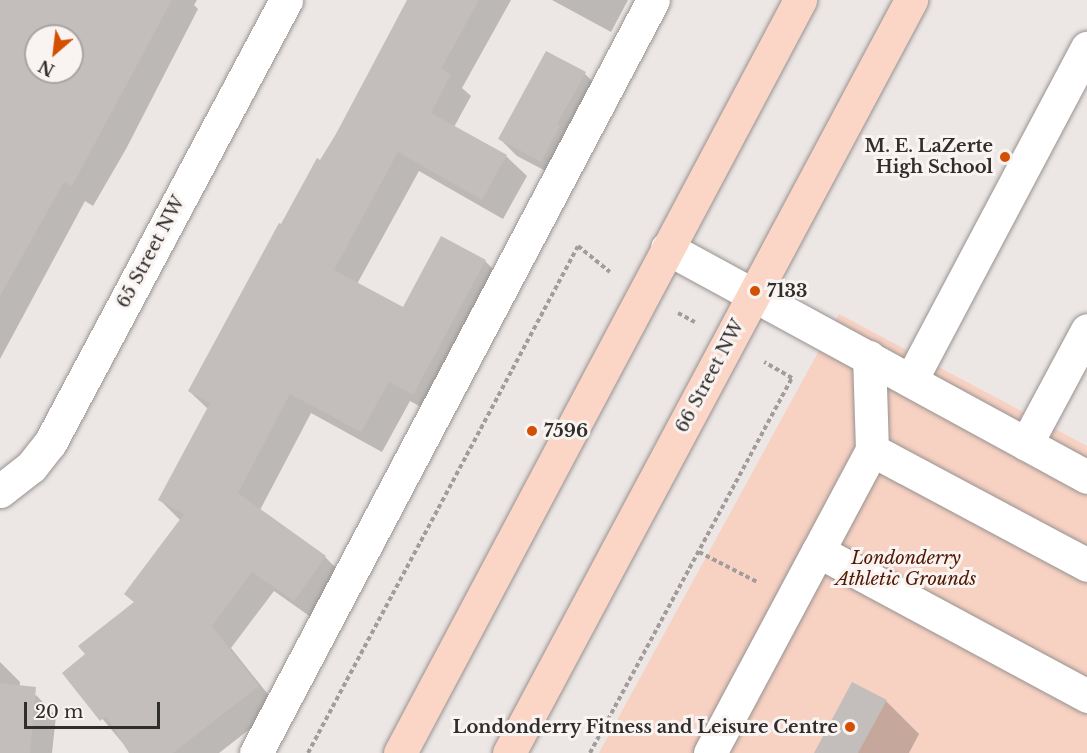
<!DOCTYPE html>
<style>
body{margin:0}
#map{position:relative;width:1087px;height:753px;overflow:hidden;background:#ece6e4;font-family:"Libre Baskerville",serif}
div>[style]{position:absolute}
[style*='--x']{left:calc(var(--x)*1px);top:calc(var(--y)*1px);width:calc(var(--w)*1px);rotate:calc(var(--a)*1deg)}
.green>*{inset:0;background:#f7d1c2}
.shadow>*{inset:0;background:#0003}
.building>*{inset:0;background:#c3bdbb}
.path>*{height:4px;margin-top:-2px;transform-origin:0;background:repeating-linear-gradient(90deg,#a29d9c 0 4.5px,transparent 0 7.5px)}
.roads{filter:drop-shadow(0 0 2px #979290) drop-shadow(0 0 2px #979290)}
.minor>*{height:33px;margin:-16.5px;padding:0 16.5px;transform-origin:16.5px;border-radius:16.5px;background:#fff}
.major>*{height:33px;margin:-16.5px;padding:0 16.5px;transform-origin:16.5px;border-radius:16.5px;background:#fbd6c7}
.dots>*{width:16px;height:16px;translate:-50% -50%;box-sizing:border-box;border:3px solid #f9f3f1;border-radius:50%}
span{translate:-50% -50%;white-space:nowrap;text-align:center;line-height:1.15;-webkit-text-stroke:6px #f9f3f1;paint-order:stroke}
.poi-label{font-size:18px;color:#302e2d;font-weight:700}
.right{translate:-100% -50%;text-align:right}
.left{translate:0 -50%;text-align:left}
.street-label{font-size:18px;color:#302e2d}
.park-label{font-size:18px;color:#521700;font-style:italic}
.north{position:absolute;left:24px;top:24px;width:60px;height:60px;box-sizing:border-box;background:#f9f3f1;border:2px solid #a9a4a3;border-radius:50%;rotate:208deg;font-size:16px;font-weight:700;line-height:24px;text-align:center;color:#302e2d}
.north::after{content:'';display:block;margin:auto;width:21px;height:27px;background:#d34f02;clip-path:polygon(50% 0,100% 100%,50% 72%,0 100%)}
.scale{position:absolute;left:24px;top:702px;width:136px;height:27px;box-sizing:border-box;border:3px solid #302e2d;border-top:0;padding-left:8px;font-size:18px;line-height:21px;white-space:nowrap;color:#302e2d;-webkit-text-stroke:4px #f9f3f1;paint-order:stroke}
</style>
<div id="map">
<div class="green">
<div style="clip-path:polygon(839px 314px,1087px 446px,1087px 753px,599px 753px)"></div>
</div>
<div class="shadow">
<div style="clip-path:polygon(96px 0,197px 0,194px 5px,198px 9px,126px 149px,93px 206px,85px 201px,0 359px,0 8px,52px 36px,36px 36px,36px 72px,72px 72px,72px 45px)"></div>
<div style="clip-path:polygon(409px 0,511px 0,462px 88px,471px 96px,454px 127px,506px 156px,527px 176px,503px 219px,419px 171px,357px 284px,404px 309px,485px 261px,506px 282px,434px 414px,410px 401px,382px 452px,311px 413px,260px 510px,325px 557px,346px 578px,315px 620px,274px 591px,231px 648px,278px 707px,219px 753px,131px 753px,64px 673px,87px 654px,135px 603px,126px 594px,181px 521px,160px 500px,208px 409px,189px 391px,281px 226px,321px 162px)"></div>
<div style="clip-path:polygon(552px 0,628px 0,611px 32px)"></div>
<div style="clip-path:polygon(585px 74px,602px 91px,559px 178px,517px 156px,499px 138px)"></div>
<div style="clip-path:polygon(0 662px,20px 682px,17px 710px,36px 695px,56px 716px,52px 753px,0 753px)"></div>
<div style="clip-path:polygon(886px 701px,919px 734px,909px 753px,816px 753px)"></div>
</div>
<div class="building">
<div style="clip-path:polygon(evenodd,0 0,172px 0,72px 186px,64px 182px,0 296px,0 0,36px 36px,72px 36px,72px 72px,36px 72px,36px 36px)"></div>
<div style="clip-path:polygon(407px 0,479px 0,441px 69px,451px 74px,431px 113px,507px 155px,482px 200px,398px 152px,334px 270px,403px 307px,441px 236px,486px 260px,413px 395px,389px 382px,361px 432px,290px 394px,238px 493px,326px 556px,294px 601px,252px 572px,212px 626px,259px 686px,173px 753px,129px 753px,106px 716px,100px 721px,62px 673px,85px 654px,78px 646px,134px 602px,124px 594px,184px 514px,158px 500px,210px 403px,188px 391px,279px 223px,281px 224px,317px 158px,320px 160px,336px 134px)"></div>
<div style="clip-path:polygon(546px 51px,586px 72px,557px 124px,560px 126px,541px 162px,498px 139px)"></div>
<div style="clip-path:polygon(852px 682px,887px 700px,858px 753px,814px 753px)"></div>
<div style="clip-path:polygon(0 683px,36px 687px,30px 753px,0 753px)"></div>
</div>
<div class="path">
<div style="--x:678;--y:313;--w:19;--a:28"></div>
<div style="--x:699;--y:552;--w:65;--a:27.3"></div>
<div style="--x:308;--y:753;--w:574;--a:-61.96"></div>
<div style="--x:578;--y:246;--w:41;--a:39.1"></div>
<div style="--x:590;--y:753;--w:426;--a:-61.7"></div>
<div style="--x:792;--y:378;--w:32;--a:-150"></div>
</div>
<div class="roads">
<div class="minor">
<div style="--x:667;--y:248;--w:478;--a:28.6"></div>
<div style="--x:911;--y:380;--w:376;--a:-62.1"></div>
<div style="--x:1026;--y:444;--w:129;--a:-61.8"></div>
<div style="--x:872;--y:450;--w:244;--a:28.1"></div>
<div style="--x:0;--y:491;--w:39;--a:-38"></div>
<div style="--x:31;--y:467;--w:31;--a:-52"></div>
<div style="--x:50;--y:443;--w:502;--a:-61.95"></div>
<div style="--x:818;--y:551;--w:115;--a:-61.9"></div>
<div style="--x:872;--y:450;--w:93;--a:-91.8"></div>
<div style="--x:256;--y:753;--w:851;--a:-62.2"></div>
<div style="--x:710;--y:753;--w:229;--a:-61.9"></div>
<div style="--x:818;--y:551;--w:306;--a:28.3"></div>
</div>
<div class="major">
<div style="--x:400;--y:753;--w:853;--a:-62.02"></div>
<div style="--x:509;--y:753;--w:854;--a:-61.9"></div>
</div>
</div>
<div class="dots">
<div style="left:1005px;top:157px;background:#d34f02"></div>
<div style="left:755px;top:291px;background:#d34f02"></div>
<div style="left:532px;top:431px;background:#d34f02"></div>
<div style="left:850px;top:727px;background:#d34f02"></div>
</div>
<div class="poi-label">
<span class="right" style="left:993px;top:157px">M. E. LaZerte<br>High School</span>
<span class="left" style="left:767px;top:291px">7133</span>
<span class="left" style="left:544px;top:431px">7596</span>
<span class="right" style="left:838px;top:727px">Londonderry Fitness and Leisure Centre</span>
</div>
<div class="street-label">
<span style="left:151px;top:252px;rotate:-62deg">65 Street NW</span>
<span style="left:710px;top:376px;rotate:-62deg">66 Street NW</span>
</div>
<div class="park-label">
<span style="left:906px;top:569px">Londonderry<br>Athletic Grounds</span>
</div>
<div class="north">N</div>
<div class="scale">20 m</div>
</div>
